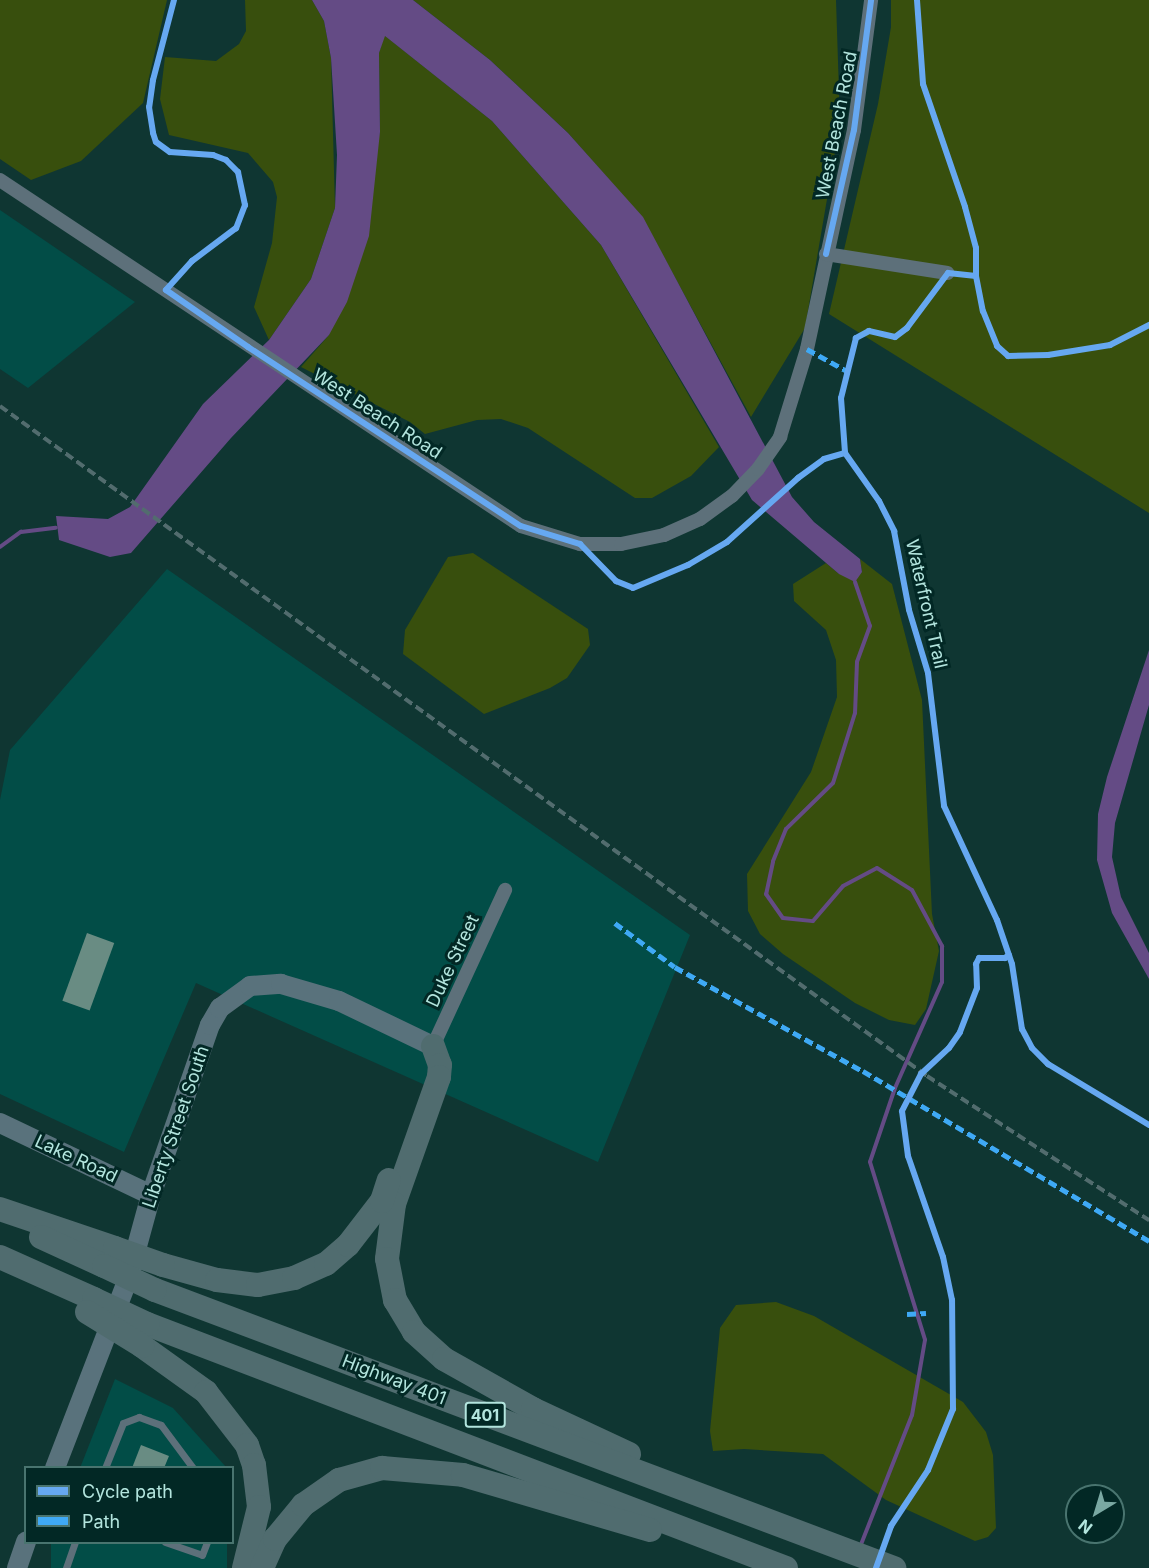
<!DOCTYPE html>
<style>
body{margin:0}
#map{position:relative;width:1149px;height:1568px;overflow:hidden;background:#0f3632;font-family:Inter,sans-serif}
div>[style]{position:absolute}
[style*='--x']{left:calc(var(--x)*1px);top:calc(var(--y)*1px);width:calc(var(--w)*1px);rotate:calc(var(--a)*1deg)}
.built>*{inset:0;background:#024d47;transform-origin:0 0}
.green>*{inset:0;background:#384f0d}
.water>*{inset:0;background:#644b85}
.stream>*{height:4px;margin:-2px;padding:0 2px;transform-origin:2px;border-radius:2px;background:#644b85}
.building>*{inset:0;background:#698c83;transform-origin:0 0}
.lane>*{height:7px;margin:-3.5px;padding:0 3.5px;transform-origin:3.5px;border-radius:3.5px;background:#5d707a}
.street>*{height:14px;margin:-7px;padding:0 7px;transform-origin:7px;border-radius:7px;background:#5d707a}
.secondary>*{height:20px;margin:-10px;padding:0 10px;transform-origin:10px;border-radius:10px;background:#59727c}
.highway>*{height:24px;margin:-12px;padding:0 12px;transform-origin:12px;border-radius:12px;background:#506c6f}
.rail>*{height:4px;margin-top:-2px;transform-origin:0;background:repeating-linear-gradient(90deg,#526c6e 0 9px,transparent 0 13.5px)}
.highway-bridge>*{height:24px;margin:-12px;padding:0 12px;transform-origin:12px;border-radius:12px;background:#506c6f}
.quiet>*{height:4.5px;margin-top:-2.25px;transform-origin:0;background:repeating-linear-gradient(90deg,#3fa9f5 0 9px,transparent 0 13.5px)}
.cycleway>*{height:6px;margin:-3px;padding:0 3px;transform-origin:3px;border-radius:3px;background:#66a8f1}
span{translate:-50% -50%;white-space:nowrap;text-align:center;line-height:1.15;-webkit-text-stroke:6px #022825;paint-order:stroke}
.shield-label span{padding:2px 4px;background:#022825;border:2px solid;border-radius:4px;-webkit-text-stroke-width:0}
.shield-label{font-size:16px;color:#b3e5de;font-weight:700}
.street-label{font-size:18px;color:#b3e5de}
.legend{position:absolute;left:24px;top:1466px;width:210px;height:78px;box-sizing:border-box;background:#022825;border:2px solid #49746f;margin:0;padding:8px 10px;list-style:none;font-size:18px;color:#b3e5de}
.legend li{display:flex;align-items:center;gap:12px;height:30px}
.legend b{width:30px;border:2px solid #49746f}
.north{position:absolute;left:1065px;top:1484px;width:60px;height:60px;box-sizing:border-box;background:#022825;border:2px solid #49746f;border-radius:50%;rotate:218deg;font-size:16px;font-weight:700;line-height:24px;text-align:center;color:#b3e5de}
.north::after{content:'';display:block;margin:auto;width:21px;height:27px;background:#7aa8a2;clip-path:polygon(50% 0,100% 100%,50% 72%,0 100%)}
</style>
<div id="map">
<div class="built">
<div style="clip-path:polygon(0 210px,135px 302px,28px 388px,0 369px)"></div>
<div style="clip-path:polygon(167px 569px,690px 935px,598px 1162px,196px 983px,124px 1152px,0 1094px,0 800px,10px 750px)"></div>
<div style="clip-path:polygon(115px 1379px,173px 1408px,226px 1467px,80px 1468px)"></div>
<div style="left:51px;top:1543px;width:176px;height:27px"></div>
</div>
<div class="green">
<div style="clip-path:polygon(0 0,167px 0,143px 103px,81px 161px,31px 180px,0 159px)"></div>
<div style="clip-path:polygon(245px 0,312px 0,324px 21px,331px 58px,335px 208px,311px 279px,269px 340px,254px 307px,272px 243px,277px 197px,273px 182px,248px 153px,169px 135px,160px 99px,165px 57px,216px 61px,239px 44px,246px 31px)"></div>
<div style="clip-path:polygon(413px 0,836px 0,840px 123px,805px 328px,751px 417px,642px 217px,568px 133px,490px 60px)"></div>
<div style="clip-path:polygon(891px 0,1149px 0,1149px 513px,829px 314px,878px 104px,891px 27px)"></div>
<div style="clip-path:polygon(384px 35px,492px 121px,601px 245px,719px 447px,691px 476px,652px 498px,635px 498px,528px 428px,501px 419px,477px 420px,425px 434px,410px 422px,301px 367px,329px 335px,380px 132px,379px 53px)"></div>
<div style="clip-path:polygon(473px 553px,588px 629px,590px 645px,567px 678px,550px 688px,484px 714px,403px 654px,405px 630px,448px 557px)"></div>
<div style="clip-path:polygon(860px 559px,892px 584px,922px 700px,932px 914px,939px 951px,926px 1009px,915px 1025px,889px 1020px,855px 1003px,783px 954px,760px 934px,748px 911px,747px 874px,811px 772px,837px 697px,836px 660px,826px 630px,794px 601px,793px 584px,826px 563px,839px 574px,862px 572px)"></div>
<div style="clip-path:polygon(776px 1302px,814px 1316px,963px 1402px,986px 1432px,993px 1455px,996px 1528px,988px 1537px,975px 1541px,886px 1500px,823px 1454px,744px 1449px,713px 1451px,710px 1431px,720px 1328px,736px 1305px)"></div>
</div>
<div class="water">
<div style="clip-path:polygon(312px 0,413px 0,490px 60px,568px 133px,643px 217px,792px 497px,814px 522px,860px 559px,862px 572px,855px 582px,839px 574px,752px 500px,601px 245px,492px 121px,385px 36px,379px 53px,380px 132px,369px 236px,347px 302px,329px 335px,231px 438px,131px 553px,110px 557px,59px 540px,56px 516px,108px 519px,130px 507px,203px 404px,269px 340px,311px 279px,335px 208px,337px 155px,331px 58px,324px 21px)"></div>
<div style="clip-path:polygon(1149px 650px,1149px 705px,1115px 823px,1112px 857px,1121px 897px,1149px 953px,1149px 979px,1112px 913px,1097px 860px,1098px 814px,1107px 777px)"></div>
</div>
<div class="stream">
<div style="--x:0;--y:547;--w:26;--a:-36"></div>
<div style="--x:21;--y:532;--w:35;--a:-7"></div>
<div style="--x:855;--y:582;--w:46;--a:71.2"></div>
<div style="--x:870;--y:626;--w:38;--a:110"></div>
<div style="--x:857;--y:662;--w:51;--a:92.2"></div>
<div style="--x:855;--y:713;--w:73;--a:107.4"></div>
<div style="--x:833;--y:783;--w:66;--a:135.6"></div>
<div style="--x:786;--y:829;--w:35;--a:112"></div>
<div style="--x:773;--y:862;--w:33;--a:102"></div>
<div style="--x:766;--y:894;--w:29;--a:55"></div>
<div style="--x:783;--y:918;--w:30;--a:6"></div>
<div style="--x:813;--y:921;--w:46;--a:-49.4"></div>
<div style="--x:843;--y:886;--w:38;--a:-28"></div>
<div style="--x:877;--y:868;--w:41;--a:32.2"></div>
<div style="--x:912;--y:890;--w:64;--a:61.8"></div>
<div style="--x:942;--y:946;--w:36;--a:90"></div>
<div style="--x:942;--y:982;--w:116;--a:113.9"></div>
<div style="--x:895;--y:1088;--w:78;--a:108.7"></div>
<div style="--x:870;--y:1162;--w:186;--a:72.8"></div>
<div style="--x:925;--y:1340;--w:76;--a:99.8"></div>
<div style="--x:912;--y:1415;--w:142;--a:111.5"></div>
</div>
<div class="building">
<div style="left:87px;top:933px;width:29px;height:72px;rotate:20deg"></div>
<div style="clip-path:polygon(141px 1445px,169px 1456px,164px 1468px,132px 1468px)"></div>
</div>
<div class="lane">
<div style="--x:105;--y:1468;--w:48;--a:-68.2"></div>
<div style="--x:123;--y:1423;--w:17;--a:-21"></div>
<div style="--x:139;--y:1417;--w:23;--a:20"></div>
<div style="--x:161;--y:1425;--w:54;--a:53.3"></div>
<div style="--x:165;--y:1542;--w:39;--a:19"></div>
<div style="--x:202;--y:1555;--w:14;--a:-69"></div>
<div style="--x:66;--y:1568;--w:28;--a:-71"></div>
</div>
<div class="street">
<div style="--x:0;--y:180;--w:625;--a:33.59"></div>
<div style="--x:521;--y:526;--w:62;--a:17"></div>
<div style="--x:580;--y:544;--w:41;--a:0"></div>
<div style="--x:621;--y:544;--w:44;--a:-11.8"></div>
<div style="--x:664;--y:535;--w:39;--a:-24"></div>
<div style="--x:700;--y:519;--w:39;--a:-36"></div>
<div style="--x:732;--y:496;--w:37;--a:-46"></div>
<div style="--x:758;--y:469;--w:39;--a:-55"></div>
<div style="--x:780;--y:437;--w:92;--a:-72.9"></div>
<div style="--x:807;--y:349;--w:224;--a:-77.9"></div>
<div style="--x:854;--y:130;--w:131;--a:-82.5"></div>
<div style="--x:826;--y:254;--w:123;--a:8.9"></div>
<div style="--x:433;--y:1046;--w:172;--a:-65.2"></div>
</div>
<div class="secondary">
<div style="--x:0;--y:1123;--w:167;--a:25.5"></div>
<div style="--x:55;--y:1468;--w:203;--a:-68.9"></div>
<div style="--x:128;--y:1279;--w:87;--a:-74.7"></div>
<div style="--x:151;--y:1195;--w:180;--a:-70.9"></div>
<div style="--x:210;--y:1025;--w:20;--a:-60"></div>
<div style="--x:220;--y:1008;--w:37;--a:-36"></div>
<div style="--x:250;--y:986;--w:31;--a:-4"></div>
<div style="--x:281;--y:984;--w:60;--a:16.3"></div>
<div style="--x:339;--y:1001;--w:104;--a:25.6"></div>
<div style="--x:17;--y:1568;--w:28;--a:-71"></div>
</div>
<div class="highway">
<div style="--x:433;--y:1046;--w:20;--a:70"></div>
<div style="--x:440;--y:1065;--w:12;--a:95"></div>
<div style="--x:439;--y:1077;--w:135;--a:109.5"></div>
<div style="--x:394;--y:1204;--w:55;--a:97.3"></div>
<div style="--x:387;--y:1259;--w:42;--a:79"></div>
<div style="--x:395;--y:1300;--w:37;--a:59"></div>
<div style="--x:414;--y:1332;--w:40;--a:42"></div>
<div style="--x:444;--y:1359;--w:102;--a:29.3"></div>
<div style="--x:533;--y:1409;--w:106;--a:25.1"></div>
<div style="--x:0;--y:1209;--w:121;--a:18.7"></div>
<div style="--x:41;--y:1237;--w:69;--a:24.7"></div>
<div style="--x:0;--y:1257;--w:103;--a:24.1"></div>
<div style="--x:163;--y:1265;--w:56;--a:15.5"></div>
<div style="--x:217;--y:1280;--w:41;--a:7"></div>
<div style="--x:258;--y:1285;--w:37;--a:-11"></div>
<div style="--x:294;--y:1278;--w:35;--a:-24"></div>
<div style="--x:326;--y:1264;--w:29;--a:-41"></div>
<div style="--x:348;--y:1245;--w:56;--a:-52.3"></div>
<div style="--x:382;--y:1201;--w:22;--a:-72"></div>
<div style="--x:155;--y:1290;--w:790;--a:20.62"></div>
<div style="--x:147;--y:1324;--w:684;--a:20.9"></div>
<div style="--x:142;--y:1346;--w:79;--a:35.7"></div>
<div style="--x:206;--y:1392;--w:67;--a:52.3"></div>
<div style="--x:247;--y:1445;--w:21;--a:71"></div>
<div style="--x:254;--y:1465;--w:42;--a:83.2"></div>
<div style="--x:259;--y:1507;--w:63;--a:103.8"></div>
<div style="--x:262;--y:1568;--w:32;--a:-66"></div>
<div style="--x:275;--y:1539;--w:44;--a:-50.5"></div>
<div style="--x:303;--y:1505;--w:44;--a:-34.8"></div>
<div style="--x:339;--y:1480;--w:45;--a:-15.6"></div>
<div style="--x:382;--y:1468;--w:81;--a:4.9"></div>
<div style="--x:463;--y:1475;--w:195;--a:16.4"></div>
</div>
<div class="rail">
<div style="--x:0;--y:406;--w:1144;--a:35.86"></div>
<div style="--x:927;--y:1076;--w:265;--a:33"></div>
</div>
<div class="highway-bridge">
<div style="--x:115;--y:1248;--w:51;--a:19.5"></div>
<div style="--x:104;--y:1266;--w:56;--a:25.2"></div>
<div style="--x:94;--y:1299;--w:59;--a:25.3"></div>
<div style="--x:87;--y:1312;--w:65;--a:31.7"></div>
</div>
<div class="quiet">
<div style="--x:807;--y:349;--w:46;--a:28.8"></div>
<div style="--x:615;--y:923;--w:74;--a:36.3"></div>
<div style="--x:675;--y:967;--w:215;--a:29"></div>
<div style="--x:863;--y:1071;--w:333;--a:30.7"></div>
<div style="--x:907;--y:1314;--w:19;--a:-3"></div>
</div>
<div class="cycleway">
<div style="--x:174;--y:0;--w:83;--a:104.7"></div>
<div style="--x:153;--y:80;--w:27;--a:98"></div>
<div style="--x:149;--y:107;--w:26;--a:81"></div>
<div style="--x:153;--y:133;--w:9;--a:72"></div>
<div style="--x:156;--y:142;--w:17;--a:36"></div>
<div style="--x:170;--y:152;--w:43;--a:4"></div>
<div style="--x:213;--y:155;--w:14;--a:21"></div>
<div style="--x:226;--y:160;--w:17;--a:45"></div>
<div style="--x:238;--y:172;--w:34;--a:78"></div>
<div style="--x:245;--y:205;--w:25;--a:111"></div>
<div style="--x:236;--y:228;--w:55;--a:143.1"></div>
<div style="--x:192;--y:261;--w:39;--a:132"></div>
<div style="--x:166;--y:290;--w:100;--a:34.8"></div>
<div style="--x:248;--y:347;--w:326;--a:33.3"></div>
<div style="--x:521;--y:526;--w:62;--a:17"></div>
<div style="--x:580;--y:544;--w:52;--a:45.8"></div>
<div style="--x:616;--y:581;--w:18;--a:22"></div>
<div style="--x:633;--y:588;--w:60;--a:-22.7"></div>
<div style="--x:688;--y:565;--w:45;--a:-30.5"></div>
<div style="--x:727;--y:542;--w:96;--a:-42"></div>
<div style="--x:798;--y:478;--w:32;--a:-36"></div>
<div style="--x:824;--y:459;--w:22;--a:-16"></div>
<div style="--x:917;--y:0;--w:84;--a:85.9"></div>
<div style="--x:923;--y:84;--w:130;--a:71.1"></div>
<div style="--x:965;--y:207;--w:42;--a:75"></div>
<div style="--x:976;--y:248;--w:28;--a:90"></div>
<div style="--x:976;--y:276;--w:36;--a:79"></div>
<div style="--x:983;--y:311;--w:38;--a:68"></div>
<div style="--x:997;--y:346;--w:15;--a:42"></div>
<div style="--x:1008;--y:356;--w:40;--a:-1.4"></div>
<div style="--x:1048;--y:355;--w:63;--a:-9.2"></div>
<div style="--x:1110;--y:345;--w:44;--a:-27.1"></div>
<div style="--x:826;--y:254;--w:127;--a:-77.3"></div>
<div style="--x:854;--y:130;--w:131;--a:-82.5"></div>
<div style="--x:976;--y:276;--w:28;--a:-174"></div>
<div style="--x:948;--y:273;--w:69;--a:126.7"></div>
<div style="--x:907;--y:328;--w:15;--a:143"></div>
<div style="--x:895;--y:337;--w:27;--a:-167"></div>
<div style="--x:869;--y:331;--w:15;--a:152"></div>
<div style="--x:856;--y:338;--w:62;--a:104"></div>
<div style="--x:841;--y:398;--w:55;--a:85.8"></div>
<div style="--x:845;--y:453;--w:59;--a:54.7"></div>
<div style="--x:879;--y:501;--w:34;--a:63"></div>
<div style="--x:894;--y:531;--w:80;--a:79.2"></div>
<div style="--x:909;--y:610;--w:66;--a:73.2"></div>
<div style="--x:928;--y:673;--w:134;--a:83.1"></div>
<div style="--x:944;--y:806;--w:126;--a:65.1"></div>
<div style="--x:997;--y:920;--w:46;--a:71.2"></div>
<div style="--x:1012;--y:964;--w:66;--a:81.3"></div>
<div style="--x:1022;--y:1029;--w:21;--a:62"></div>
<div style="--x:1032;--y:1048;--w:23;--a:45"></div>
<div style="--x:1048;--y:1064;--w:118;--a:31.1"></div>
<div style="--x:876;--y:1568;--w:45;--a:-70.3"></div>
<div style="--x:891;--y:1526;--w:67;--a:-56.5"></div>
<div style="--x:928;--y:1470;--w:66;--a:-67.7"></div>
<div style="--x:953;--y:1409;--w:109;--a:-90.5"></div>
<div style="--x:952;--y:1300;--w:44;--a:-101.8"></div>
<div style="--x:943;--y:1257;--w:107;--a:-109.1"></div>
<div style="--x:908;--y:1156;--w:45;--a:-97.6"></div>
<div style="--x:902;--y:1111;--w:42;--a:-62.8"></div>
<div style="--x:921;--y:1074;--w:38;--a:-43"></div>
<div style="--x:949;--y:1048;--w:19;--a:-55"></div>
<div style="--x:960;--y:1032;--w:47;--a:-68.9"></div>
<div style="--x:977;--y:988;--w:24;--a:-92"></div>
<div style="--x:976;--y:964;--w:7;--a:-63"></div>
<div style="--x:979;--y:958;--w:26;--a:0"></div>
<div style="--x:1005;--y:958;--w:5;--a:-37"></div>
</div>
<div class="shield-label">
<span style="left:485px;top:1415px">401</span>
</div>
<div class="street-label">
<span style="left:837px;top:125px;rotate:-79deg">West Beach Road</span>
<span style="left:377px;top:414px;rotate:33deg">West Beach Road</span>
<span style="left:926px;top:604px;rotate:77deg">Waterfront Trail</span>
<span style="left:453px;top:961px;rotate:-65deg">Duke Street</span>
<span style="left:176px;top:1127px;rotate:-71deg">Liberty Street South</span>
<span style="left:76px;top:1159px;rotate:25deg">Lake Road</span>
<span style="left:394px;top:1380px;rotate:21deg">Highway 401</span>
</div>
<ul class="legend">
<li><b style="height:8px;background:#66a8f1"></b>Cycle path</li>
<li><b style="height:8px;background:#3fa9f5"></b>Path</li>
</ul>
<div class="north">N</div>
</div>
